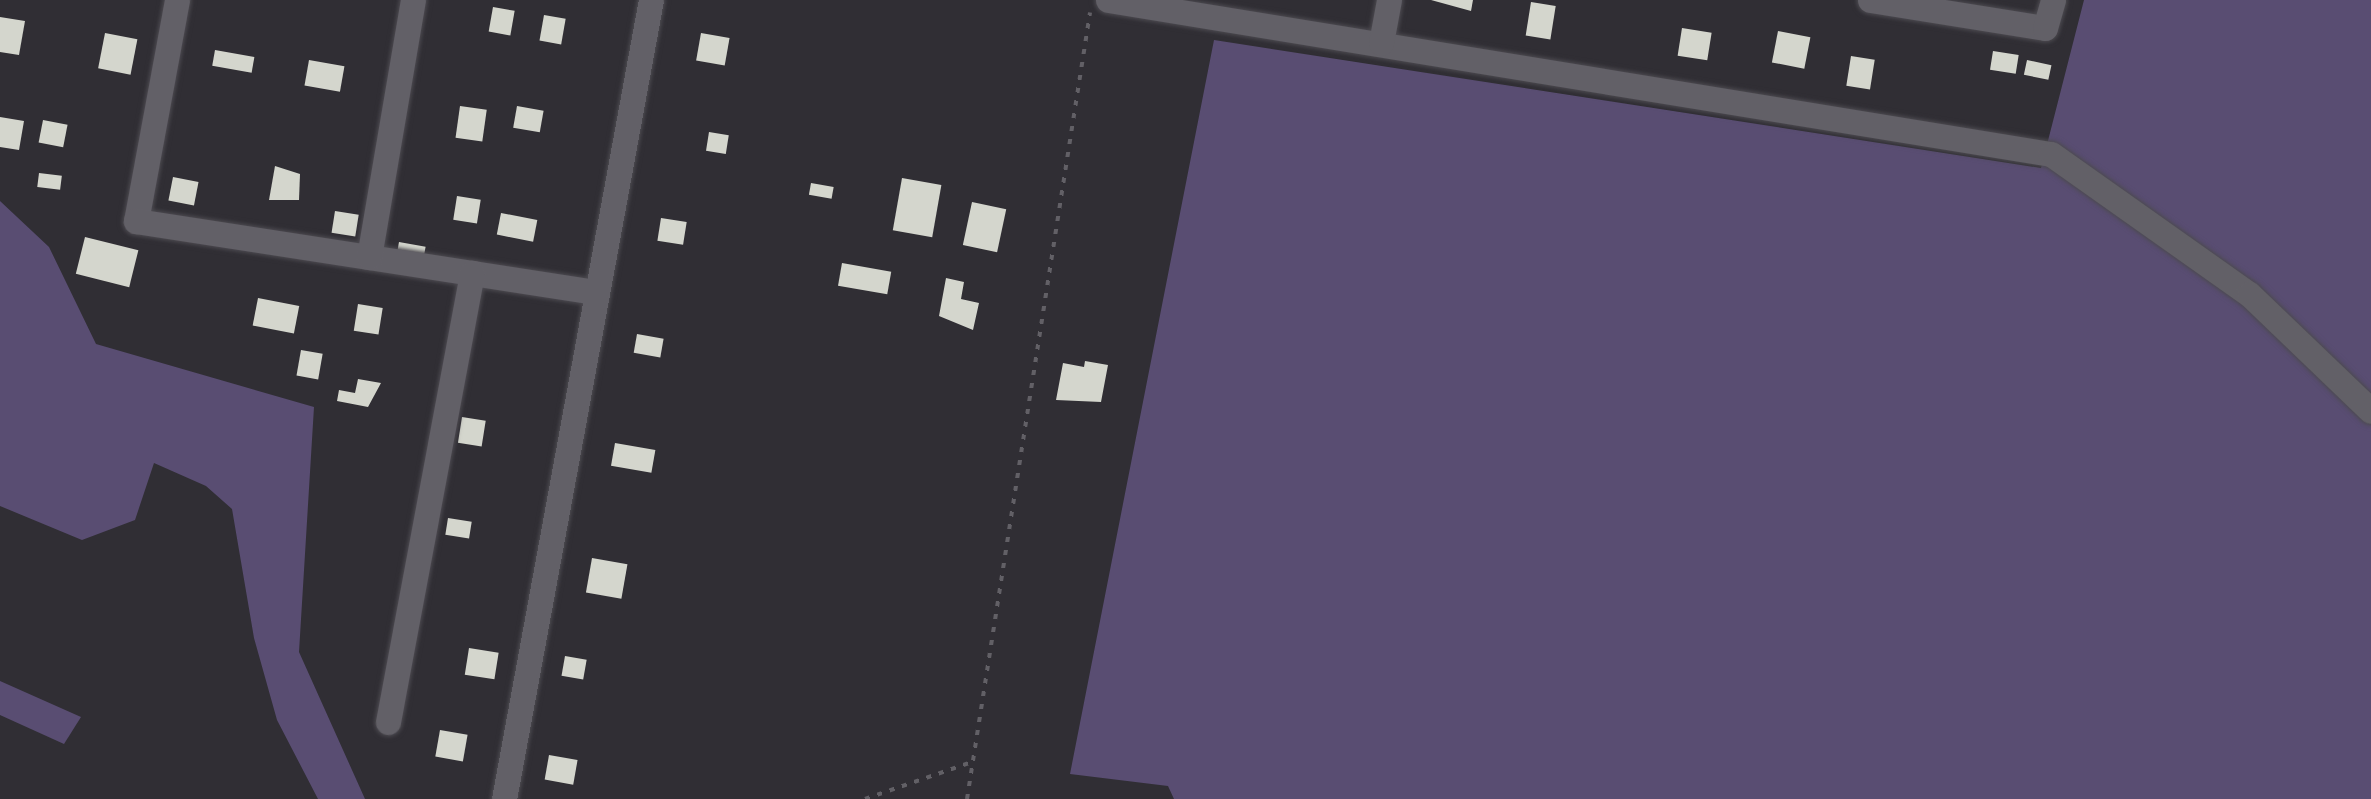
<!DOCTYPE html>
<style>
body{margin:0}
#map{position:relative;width:2371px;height:799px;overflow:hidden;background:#302e34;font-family:Arial,sans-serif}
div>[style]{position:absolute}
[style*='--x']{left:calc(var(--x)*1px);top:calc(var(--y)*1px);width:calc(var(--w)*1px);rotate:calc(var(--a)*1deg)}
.green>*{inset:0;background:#594d72}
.building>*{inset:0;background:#d4d6cd;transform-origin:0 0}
.path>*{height:4px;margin-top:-2px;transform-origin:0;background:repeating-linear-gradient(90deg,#626066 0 5px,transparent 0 13px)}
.roads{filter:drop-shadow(0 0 2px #4c4a50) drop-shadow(0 0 2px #4c4a50)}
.minor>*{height:25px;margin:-12.5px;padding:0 12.5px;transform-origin:12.5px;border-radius:12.5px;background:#626067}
span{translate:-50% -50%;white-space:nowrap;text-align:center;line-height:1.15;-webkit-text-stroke:10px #171719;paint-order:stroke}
</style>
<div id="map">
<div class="green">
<div style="clip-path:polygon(2084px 0,2371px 0,2371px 799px,1174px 799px,1168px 786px,1070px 774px,1214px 40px,2041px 168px)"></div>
<div style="clip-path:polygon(0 201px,49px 247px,96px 344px,314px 407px,299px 652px,365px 799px,318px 799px,277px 720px,254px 638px,232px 509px,206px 486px,154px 463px,135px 520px,82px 540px,0 506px)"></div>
<div style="clip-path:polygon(0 681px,81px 717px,64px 744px,0 715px)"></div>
</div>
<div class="building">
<div style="clip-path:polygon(1431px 0,1473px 0,1471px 11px)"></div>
<div style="left:1531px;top:2px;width:25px;height:34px;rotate:9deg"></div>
<div style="left:493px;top:7px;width:22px;height:25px;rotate:10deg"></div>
<div style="left:544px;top:15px;width:22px;height:26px;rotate:10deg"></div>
<div style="clip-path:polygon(0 17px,25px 21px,19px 55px,0 52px)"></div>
<div style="left:1682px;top:28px;width:30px;height:28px;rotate:9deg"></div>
<div style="left:1778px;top:31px;width:33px;height:32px;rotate:11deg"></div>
<div style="left:105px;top:33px;width:33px;height:36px;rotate:11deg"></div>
<div style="left:701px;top:33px;width:29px;height:28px;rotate:10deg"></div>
<div style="left:215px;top:50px;width:40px;height:16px;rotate:10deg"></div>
<div style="left:1993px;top:51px;width:26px;height:19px;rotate:9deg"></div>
<div style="left:1851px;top:56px;width:24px;height:30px;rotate:9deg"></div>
<div style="left:309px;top:60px;width:36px;height:26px;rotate:10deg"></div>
<div style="left:2027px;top:60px;width:25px;height:15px;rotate:12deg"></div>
<div style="left:460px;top:106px;width:27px;height:32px;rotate:8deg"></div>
<div style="left:517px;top:106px;width:27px;height:22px;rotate:10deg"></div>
<div style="clip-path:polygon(0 117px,24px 121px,19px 150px,0 147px)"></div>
<div style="left:43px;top:120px;width:25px;height:23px;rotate:11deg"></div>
<div style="left:709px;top:132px;width:20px;height:19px;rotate:9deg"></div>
<div style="clip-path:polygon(275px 166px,300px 174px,299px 200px,269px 200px)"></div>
<div style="left:39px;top:173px;width:23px;height:14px;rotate:7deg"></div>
<div style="left:173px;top:177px;width:26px;height:24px;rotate:11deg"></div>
<div style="left:902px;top:178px;width:40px;height:53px;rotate:10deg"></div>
<div style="left:811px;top:183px;width:23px;height:12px;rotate:10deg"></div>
<div style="left:457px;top:196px;width:24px;height:24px;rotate:9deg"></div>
<div style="left:972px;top:202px;width:35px;height:44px;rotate:12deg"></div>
<div style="left:335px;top:211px;width:24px;height:22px;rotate:9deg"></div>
<div style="left:501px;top:213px;width:37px;height:22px;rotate:11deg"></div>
<div style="left:661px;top:218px;width:26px;height:23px;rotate:9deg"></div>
<div style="left:85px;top:237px;width:55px;height:38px;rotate:14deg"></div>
<div style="left:399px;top:242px;width:27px;height:10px;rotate:10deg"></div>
<div style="left:842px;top:263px;width:50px;height:23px;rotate:10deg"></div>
<div style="clip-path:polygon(946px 278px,964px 282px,961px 299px,979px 303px,973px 330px,939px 316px)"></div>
<div style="left:258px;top:298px;width:42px;height:28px;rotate:11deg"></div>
<div style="left:358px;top:304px;width:25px;height:27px;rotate:9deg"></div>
<div style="left:637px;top:334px;width:27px;height:19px;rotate:10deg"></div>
<div style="left:301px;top:350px;width:22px;height:26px;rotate:10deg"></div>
<div style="clip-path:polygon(1085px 361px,1108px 365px,1101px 402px,1056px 400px,1063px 363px,1084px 367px)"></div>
<div style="clip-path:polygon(358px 379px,381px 383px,368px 407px,337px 401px,339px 390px,355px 393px)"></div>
<div style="left:462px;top:417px;width:24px;height:26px;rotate:9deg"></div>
<div style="left:615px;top:443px;width:41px;height:23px;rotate:10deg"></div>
<div style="left:448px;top:518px;width:24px;height:17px;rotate:9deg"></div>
<div style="left:592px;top:558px;width:36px;height:35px;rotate:10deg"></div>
<div style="left:469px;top:648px;width:30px;height:27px;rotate:9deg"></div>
<div style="left:565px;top:656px;width:22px;height:20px;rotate:10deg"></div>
<div style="left:440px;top:730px;width:28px;height:27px;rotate:10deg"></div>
<div style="left:549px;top:755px;width:29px;height:25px;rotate:10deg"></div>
</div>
<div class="path">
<div style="--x:865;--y:799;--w:110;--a:-19.1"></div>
<div style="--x:967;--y:799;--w:796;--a:-81.11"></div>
</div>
<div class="roads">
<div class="minor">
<div style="--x:177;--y:0;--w:225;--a:100.5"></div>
<div style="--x:136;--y:221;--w:466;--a:8.8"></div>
<div style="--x:1108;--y:0;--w:955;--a:9.28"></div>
<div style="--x:2051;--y:154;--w:242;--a:35.3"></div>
<div style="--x:2249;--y:294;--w:169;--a:43.8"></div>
<div style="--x:1870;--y:0;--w:177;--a:9.1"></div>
<div style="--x:2045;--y:28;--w:29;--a:-74"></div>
<div style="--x:1381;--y:43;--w:44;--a:-79.5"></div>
<div style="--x:369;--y:257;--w:261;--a:-80.3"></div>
<div style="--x:388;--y:722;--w:457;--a:-79.4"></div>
<div style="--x:504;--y:799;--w:812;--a:-79.58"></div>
</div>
</div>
</div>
